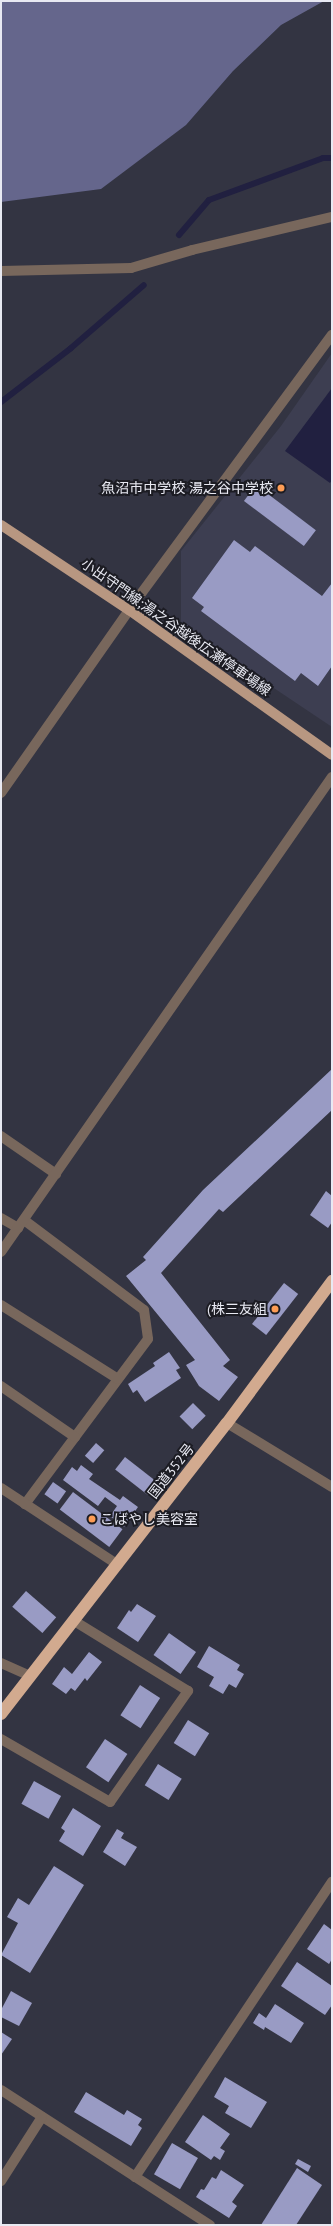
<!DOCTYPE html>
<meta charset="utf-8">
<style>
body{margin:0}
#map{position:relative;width:333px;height:2226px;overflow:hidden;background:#333442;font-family:"PT Sans","Noto Sans JP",sans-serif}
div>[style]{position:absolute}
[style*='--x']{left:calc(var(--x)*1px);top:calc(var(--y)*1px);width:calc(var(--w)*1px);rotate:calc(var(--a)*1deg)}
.built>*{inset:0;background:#3d3e51}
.forest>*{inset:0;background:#65668c}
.water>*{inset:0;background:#212040}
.stream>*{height:6px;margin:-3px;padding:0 3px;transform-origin:3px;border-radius:3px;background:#212040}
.building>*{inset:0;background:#999bc4;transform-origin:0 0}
.minor>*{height:10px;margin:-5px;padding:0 5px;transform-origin:5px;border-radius:5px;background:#78675c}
.major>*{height:10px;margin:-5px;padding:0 5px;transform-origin:5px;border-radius:5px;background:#b89781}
.highway>*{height:12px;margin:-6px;padding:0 6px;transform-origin:6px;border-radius:6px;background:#d2aa8f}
.dots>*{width:11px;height:11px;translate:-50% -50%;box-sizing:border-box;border:2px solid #1c1c23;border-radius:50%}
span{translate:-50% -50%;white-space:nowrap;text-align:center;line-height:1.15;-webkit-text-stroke:4px #1c1c23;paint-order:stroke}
.poi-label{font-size:14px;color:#e8e9f2}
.right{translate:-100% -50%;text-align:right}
.left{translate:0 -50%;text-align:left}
.street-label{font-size:14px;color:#e8e9f2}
.frame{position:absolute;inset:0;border:2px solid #e8e9f2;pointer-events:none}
</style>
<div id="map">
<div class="built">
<div style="clip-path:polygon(332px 353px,332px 727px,181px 626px,181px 551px,281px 426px)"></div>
</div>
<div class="forest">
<div style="clip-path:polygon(1px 1px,324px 1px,281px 25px,233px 71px,186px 125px,101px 189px,1px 202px)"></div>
</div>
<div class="water">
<div style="clip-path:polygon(332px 388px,332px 480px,330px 483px,285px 451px)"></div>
</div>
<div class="stream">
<div style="--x:179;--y:235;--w:46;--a:-49.4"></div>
<div style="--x:209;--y:200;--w:121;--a:-20.2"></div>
<div style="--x:323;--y:158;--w:9;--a:0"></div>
<div style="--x:1;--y:402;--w:88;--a:-37.6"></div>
<div style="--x:71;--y:348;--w:96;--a:-40.8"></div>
</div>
<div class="building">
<div style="left:256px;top:485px;width:75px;height:20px;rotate:37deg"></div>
<div style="clip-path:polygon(234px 540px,250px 552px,255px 546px,322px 596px,332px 583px,332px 666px,318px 686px,301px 673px,295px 681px,201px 611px,204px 607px,192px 598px)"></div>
<div style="clip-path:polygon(332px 1069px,332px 1110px,223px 1212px,219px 1209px,161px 1273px,230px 1360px,223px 1366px,238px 1377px,219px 1401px,199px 1386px,186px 1365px,195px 1360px,126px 1276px,146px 1260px,143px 1257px,203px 1190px)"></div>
<div style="clip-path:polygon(326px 1191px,332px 1196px,332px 1222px,328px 1228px,310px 1215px)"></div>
<div style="left:284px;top:1283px;width:18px;height:52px;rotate:38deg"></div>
<div style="clip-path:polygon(169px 1352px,180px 1368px,176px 1370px,181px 1378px,145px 1402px,137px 1390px,133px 1393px,128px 1384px,155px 1366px,153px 1363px)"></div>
<div style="left:193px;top:1403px;width:18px;height:19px;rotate:45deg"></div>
<div style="left:96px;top:1443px;width:11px;height:17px;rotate:41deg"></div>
<div style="left:125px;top:1457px;width:41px;height:16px;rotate:38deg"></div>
<div style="clip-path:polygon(81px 1465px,93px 1474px,89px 1479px,120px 1500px,123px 1496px,138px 1507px,124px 1527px,110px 1516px,117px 1506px,105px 1497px,98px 1506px,63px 1480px,72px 1467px,77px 1471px)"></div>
<div style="left:53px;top:1482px;width:16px;height:15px;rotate:35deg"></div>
<div style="left:73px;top:1492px;width:62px;height:22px;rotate:37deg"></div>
<div style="left:26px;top:1591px;width:40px;height:21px;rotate:41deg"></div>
<div style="clip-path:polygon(137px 1604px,156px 1616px,138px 1642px,117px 1628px,129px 1610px,131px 1612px)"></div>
<div style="left:169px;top:1633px;width:33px;height:27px;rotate:35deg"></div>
<div style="clip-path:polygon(209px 1646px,240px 1665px,237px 1670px,244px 1674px,236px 1688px,229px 1684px,223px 1694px,209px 1686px,214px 1677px,197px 1667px)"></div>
<div style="clip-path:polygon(89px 1652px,102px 1662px,87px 1681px,85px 1678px,75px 1691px,71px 1688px,66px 1694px,52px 1684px,64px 1667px,72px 1674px)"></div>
<div style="left:140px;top:1685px;width:24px;height:36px;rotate:33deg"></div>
<div style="left:188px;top:1720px;width:25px;height:27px;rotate:32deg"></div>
<div style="left:105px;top:1739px;width:27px;height:34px;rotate:34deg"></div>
<div style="left:158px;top:1764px;width:28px;height:25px;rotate:32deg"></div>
<div style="left:34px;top:1781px;width:31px;height:26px;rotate:29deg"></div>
<div style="clip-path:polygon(73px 1808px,101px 1826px,83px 1856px,59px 1841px,65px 1831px,61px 1828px)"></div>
<div style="clip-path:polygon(117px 1829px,124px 1833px,121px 1838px,137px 1847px,125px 1866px,103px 1852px)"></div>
<div style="clip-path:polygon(54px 1866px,84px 1885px,30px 1973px,1px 1955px,18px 1923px,7px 1917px,18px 1898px,29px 1905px)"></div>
<div style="clip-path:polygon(324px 1924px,332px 1930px,332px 1959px,329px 1964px,307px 1949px)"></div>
<div style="clip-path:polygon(297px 1962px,332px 1986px,332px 2005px,325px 2015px,281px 1986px)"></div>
<div style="clip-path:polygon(11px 1991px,32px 2003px,19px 2026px,1px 2017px,1px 2010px)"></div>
<div style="clip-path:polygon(275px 2004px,304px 2023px,291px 2043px,265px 2027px,264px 2030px,253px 2023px,259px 2013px,266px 2018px)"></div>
<div style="clip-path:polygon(1px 2032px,12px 2039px,1px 2055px)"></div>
<div style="clip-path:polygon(225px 2077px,267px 2102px,251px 2128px,225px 2113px,229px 2106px,214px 2097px)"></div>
<div style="clip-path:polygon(86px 2092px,124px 2115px,127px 2110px,142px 2119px,138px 2125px,142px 2128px,131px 2146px,74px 2112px)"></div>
<div style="clip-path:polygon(203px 2115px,230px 2134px,220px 2148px,225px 2151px,220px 2160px,214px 2156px,211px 2160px,185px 2142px)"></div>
<div style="left:172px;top:2143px;width:30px;height:36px;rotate:30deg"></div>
<div style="clip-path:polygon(298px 2159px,311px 2166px,308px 2172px,295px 2164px)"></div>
<div style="clip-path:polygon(297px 2168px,322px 2185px,296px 2225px,261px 2225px)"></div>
<div style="clip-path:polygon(221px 2170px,244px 2185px,232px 2202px,237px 2206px,229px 2218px,196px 2197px,201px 2189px,204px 2190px,212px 2177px,216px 2179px)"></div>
</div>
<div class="minor">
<div style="--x:1;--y:271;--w:130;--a:-1.3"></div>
<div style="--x:131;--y:268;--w:64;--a:-16.4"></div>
<div style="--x:192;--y:250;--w:144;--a:-13.3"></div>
<div style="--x:1;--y:793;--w:223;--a:-55"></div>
<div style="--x:129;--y:610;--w:342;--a:-53.6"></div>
<div style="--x:1;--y:1136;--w:67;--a:34.6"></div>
<div style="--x:1;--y:1218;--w:20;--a:30"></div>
<div style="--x:24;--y:1220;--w:150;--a:36.9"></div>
<div style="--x:144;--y:1310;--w:29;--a:82"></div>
<div style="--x:148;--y:1339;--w:206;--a:126.7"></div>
<div style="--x:1;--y:1252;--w:579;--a:-55.13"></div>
<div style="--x:1;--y:1305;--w:138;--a:32.3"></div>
<div style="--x:1;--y:1386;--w:90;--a:34.6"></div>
<div style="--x:227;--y:1423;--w:123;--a:31.4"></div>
<div style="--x:1;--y:1488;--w:140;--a:33.3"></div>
<div style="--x:1;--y:1663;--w:32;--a:24"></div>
<div style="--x:1;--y:1739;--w:126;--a:30"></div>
<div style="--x:110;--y:1802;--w:136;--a:-54.9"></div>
<div style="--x:188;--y:1691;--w:134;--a:-148.4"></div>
<div style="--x:1;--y:2090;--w:249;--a:32.9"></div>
<div style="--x:135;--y:2177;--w:355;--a:-56.3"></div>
<div style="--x:1;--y:2181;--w:76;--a:-57.4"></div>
</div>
<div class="major">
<div style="--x:1;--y:525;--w:154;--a:33.6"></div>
<div style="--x:129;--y:610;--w:249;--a:35.5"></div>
</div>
<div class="highway">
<div style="--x:1;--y:1714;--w:368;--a:-52.2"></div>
<div style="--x:227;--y:1423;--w:177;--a:-53.5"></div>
</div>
<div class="dots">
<div style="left:281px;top:488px;background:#fd9c55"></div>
<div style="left:275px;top:1309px;background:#fd9c55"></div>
<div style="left:92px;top:1519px;background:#fd9c55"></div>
</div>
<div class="poi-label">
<span class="right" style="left:273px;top:488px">魚沼市中学校 湯之谷中学校</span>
<span class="right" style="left:267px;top:1309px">(株三友組</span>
<span class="left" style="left:100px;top:1519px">こばやし美容室</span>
</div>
<div class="street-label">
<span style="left:176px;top:627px;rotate:35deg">小出守門線;湯之谷越後広瀬停車場線</span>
<span style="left:171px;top:1471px;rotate:-52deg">国道352号</span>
</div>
<div class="frame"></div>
</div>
